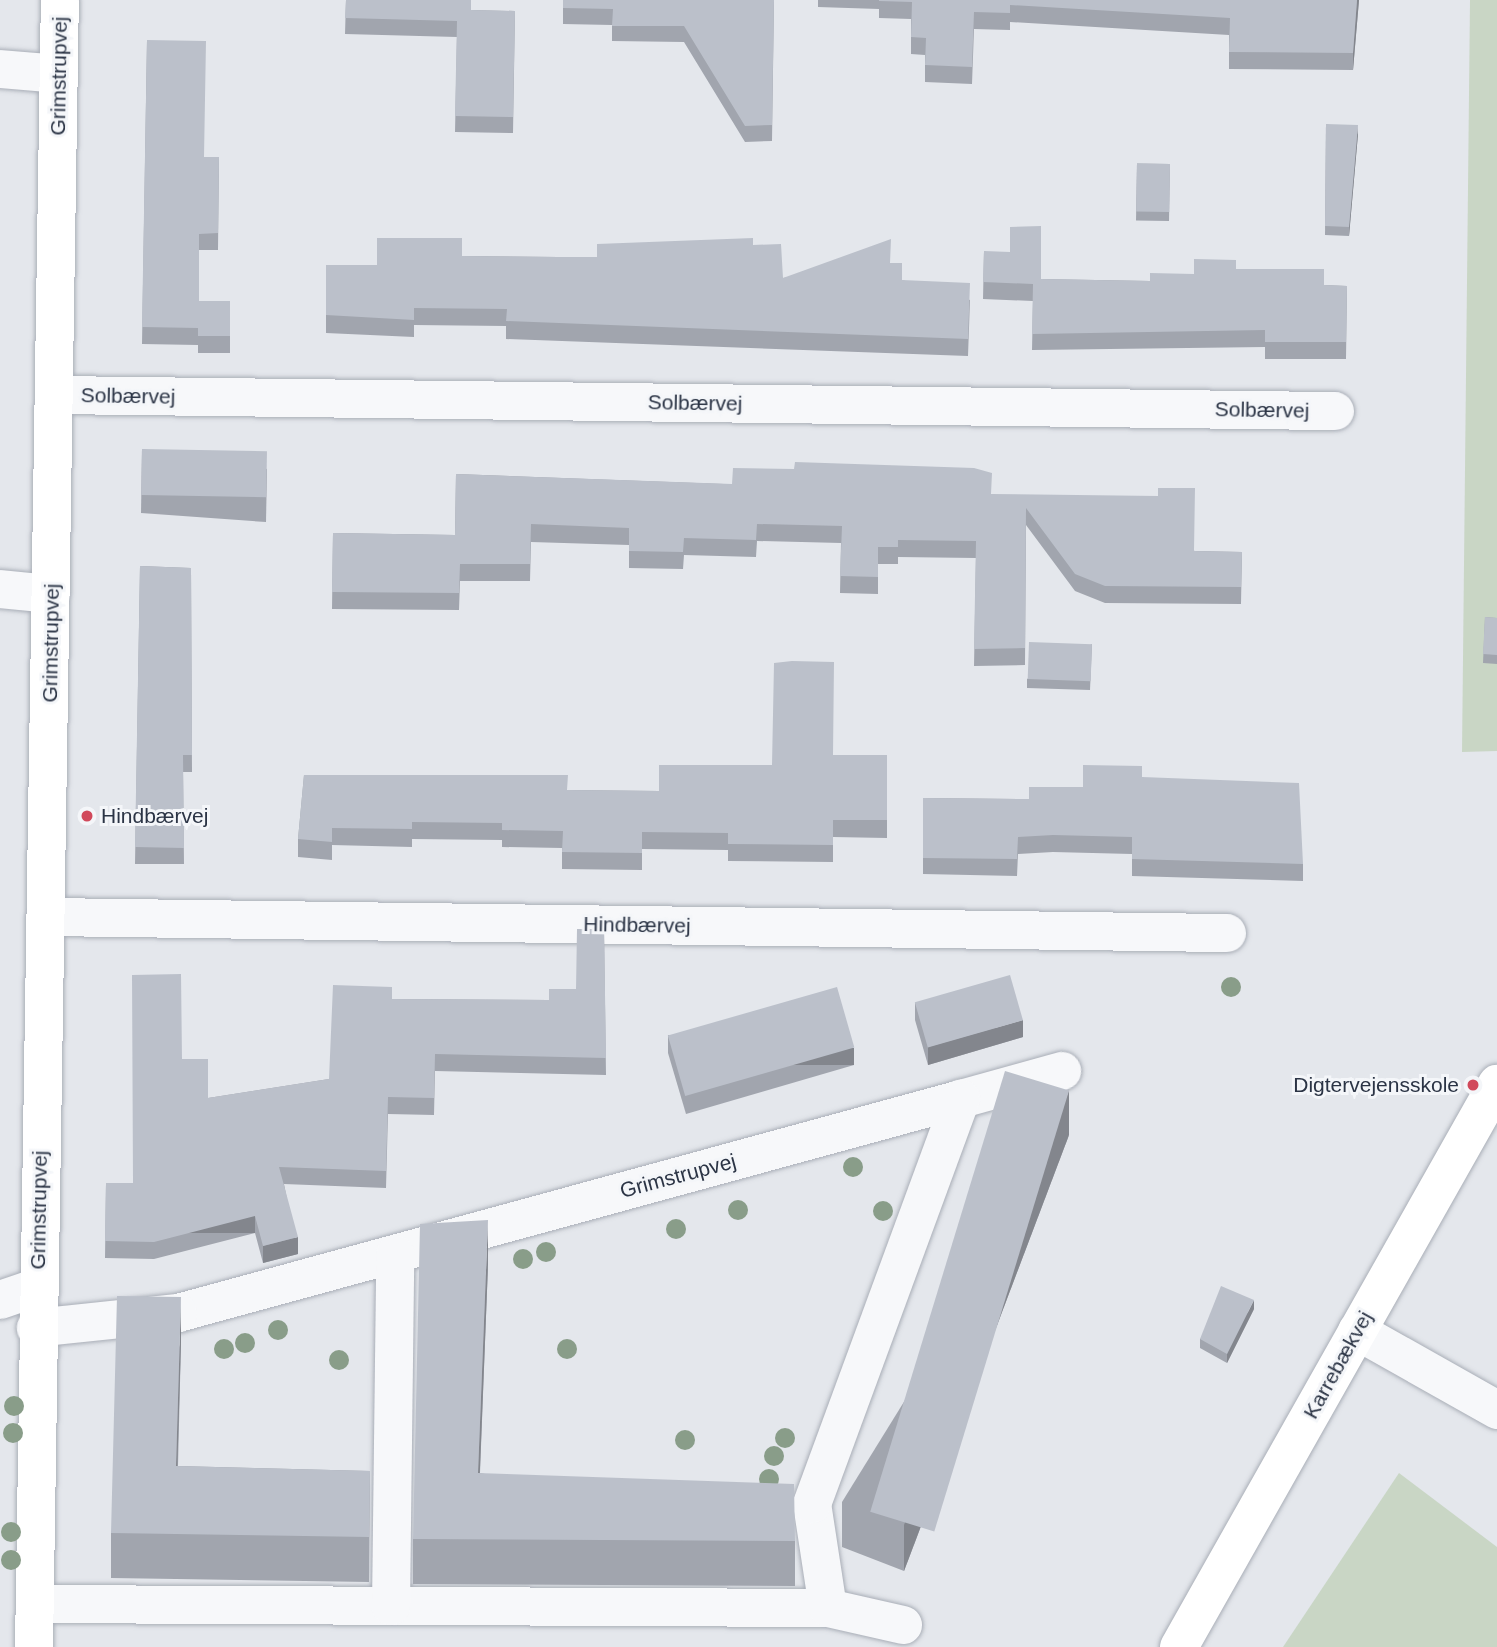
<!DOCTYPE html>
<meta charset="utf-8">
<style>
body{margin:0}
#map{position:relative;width:1497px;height:1647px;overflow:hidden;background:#e4e7ec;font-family:Arial,sans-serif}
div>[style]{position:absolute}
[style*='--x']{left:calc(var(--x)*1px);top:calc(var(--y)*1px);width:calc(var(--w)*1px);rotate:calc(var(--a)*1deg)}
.green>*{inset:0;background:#c9d6c5}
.roads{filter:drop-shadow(0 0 2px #a9aeb7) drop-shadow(0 0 2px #a9aeb7)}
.street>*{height:38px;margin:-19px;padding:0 19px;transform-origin:19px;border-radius:19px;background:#f7f8fa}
.secondary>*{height:38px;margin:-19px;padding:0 19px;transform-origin:19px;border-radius:19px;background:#fff}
.trees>*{width:20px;height:20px;margin:-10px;border-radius:50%;background:#899d89}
.wall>*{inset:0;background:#a1a5ae;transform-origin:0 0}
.shaded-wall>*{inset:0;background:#83868d;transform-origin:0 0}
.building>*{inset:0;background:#bbc0ca;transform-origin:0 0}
.dots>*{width:19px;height:19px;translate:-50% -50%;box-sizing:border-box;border:4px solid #f4f6f9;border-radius:50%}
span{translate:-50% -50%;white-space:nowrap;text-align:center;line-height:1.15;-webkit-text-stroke:6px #f4f6f9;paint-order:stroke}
.street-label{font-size:21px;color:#2b3445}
.poi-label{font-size:21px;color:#2b3445}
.left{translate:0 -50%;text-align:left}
.right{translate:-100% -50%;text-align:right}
</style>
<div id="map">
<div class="green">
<div style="clip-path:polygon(1470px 0,1497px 0,1497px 751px,1462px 752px)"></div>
<div style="clip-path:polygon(1399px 1473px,1497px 1547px,1497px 1647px,1283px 1647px)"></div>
</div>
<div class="roads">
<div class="street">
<div style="--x:0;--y:69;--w:59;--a:4.8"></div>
<div style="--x:55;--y:395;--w:1280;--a:0.72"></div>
<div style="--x:0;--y:589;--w:51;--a:5.6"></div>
<div style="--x:47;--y:917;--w:1180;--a:0.78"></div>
<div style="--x:961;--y:1099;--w:105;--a:-15.5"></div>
<div style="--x:0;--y:1300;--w:40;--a:-18.9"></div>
<div style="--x:1357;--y:1331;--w:161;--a:29.4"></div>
<div style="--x:35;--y:1604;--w:793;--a:0.29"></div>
<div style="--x:828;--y:1608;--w:105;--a:-98.7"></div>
<div style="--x:812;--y:1504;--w:432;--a:-69.8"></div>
<div style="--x:961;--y:1099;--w:812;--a:164.71"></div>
<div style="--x:178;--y:1313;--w:143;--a:174"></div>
<div style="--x:391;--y:1606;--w:352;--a:-89.3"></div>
<div style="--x:828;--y:1608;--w:77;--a:12.8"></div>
</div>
<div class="secondary">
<div style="--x:34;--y:1647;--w:1647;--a:-89.1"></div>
<div style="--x:1179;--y:1647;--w:647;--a:-60.54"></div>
</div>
</div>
<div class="trees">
<div style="left:1231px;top:987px"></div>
<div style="left:853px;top:1167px"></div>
<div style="left:738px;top:1210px"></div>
<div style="left:883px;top:1211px"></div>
<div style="left:676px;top:1229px"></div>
<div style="left:546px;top:1252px"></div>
<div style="left:523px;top:1259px"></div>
<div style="left:278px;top:1330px"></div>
<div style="left:245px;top:1343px"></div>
<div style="left:224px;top:1349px"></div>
<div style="left:567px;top:1349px"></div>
<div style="left:339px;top:1360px"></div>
<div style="left:14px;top:1406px"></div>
<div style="left:13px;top:1433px"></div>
<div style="left:785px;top:1438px"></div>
<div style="left:685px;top:1440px"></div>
<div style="left:774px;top:1456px"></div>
<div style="left:769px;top:1479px"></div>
<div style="left:11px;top:1532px"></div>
<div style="left:11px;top:1560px"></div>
</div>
<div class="wall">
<div style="clip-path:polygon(346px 0,471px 10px,515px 11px,513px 133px,455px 132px,457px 37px,345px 34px)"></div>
<div style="clip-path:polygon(563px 0,774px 0,772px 141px,745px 142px,684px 42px,612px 41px,612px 25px,563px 24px)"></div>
<div style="clip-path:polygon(818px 0,1359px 0,1353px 70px,1229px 69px,1229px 35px,1010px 22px,1010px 30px,974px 29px,972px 84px,925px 82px,925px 55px,911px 54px,911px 19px,879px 18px,879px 9px,818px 7px)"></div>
<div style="clip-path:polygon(147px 40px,204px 157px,219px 157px,218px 250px,199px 250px,199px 301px,230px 301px,230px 353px,198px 353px,198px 345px,142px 344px)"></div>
<div style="clip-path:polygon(1326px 124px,1358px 134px,1349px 236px,1325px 235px)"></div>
<div style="left:1170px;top:164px;width:57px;height:33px;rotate:91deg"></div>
<div style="clip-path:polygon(753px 245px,783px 278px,891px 263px,902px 280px,970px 300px,968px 356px,506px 339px,506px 326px,414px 325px,414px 337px,326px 333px,326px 265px,377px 265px,462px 256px,558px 257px,597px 257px)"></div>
<div style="clip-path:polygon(984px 251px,1041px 279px,1150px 281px,1194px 274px,1236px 269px,1324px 285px,1347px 286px,1346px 359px,1265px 359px,1265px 347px,1032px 350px,1033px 301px,983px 299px)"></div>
<div style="clip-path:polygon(142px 449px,267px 469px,266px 522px,141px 513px)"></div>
<div style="clip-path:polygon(456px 474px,992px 494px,1195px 551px,1242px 552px,1241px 604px,1105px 603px,1075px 591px,1026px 525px,1025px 665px,974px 666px,976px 558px,898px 557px,898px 564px,878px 564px,878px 594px,840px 593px,841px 543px,757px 541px,756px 557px,684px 555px,683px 569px,629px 568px,629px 545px,531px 542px,530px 581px,460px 581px,459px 610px,332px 609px,333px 533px,455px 535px)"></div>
<div style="clip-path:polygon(140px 566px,191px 568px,192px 772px,183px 772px,184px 864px,135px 864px)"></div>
<div style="clip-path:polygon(1485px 617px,1497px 618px,1497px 664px,1483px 663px)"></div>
<div style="clip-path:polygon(1092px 644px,1090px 690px,1027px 688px,1027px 679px)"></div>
<div style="clip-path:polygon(833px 755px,887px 755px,887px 838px,833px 837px,833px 862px,728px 861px,728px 850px,642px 849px,642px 870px,562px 869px,562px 848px,502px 847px,502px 840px,412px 839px,412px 847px,332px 845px,332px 860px,298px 857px,298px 839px,304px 775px,568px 790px,659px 791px,772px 765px)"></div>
<div style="clip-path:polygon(1142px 777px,1303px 864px,1303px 881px,1132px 876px,1132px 854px,1053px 852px,1018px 854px,1017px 876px,923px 874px,923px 798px,1029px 799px,1083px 787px)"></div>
<div style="clip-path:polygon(604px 929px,606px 1075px,435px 1071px,434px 1115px,388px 1114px,386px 1188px,284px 1184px,298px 1254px,263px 1263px,255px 1233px,154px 1259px,105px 1258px,106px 1183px,133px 1183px,182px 1059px,208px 1098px,329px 1079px,392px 999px,549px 1000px,576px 989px)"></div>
<div style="clip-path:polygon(915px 1003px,1023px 1037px,928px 1065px,915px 1020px)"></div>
<div style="clip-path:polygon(668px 1035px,854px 1065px,686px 1114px,668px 1053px)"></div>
<div style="clip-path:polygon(1069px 1135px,904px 1571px,842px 1547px,842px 1502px)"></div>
<div style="clip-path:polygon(488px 1265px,480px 1473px,795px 1541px,795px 1586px,413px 1584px,413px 1539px)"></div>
<div style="clip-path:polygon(1254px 1309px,1227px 1363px,1200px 1348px,1200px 1339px)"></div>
<div style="clip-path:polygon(181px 1342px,178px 1466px,370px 1471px,369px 1582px,111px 1578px,111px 1533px)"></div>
</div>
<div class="shaded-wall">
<div style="clip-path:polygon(1357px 0,1359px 0,1353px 70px,1353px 53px)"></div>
<div style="clip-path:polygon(1358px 125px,1358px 134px,1349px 236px,1349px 227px)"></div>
<div style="clip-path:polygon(1023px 1020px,1023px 1037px,928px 1065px,928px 1047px)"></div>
<div style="left:854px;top:1048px;width:17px;height:175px;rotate:90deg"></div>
<div style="clip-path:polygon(1069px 1090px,1069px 1135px,904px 1571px,904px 1525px)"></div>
<div style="left:255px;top:1216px;width:17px;height:104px;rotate:90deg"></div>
<div style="clip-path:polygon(488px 1220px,488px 1265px,478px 1518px,478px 1473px)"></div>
<div style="clip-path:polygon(298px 1237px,298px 1254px,263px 1263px,263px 1246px)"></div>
<div style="clip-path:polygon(181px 1297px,181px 1342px,176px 1511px,176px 1466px)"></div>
<div style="clip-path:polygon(1254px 1300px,1254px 1309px,1227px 1363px,1227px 1354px)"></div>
</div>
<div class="building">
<div style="clip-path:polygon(346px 0,471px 0,471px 10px,515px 11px,513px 117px,455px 116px,457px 21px,345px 18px)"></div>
<div style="clip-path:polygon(563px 0,774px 0,772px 125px,745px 126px,684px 26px,612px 26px,613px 9px,563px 8px)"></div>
<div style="clip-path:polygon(879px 0,1357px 0,1353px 53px,1229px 52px,1230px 18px,1010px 5px,1010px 13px,974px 12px,972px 67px,925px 65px,926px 38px,911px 37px,912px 2px,879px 1px)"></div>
<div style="clip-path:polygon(147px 40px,206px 41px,204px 157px,219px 157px,218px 233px,199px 234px,199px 301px,230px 301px,230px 336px,198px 336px,198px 328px,142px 327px)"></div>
<div style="clip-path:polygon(1326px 124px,1358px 125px,1349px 227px,1325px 226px)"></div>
<div style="left:1170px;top:164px;width:48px;height:33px;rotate:91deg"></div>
<div style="clip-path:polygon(1041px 226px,1041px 279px,1150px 281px,1150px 273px,1194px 274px,1194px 259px,1236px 260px,1236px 269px,1324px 269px,1324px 285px,1347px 286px,1346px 342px,1265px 342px,1265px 330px,1032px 334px,1033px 284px,983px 282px,984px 251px,1010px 252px,1010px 227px)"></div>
<div style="clip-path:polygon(377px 238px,462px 238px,462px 256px,558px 257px,597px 257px,597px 244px,753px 238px,753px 245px,781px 244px,783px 278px,891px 239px,890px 263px,902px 263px,902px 280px,970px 283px,968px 339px,506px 321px,507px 309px,414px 308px,414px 320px,326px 315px,326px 265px,377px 265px)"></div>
<div style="left:142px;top:449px;width:125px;height:46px;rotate:1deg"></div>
<div style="clip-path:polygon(795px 462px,974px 468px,992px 473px,991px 494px,1158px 496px,1158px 488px,1195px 488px,1194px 551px,1242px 552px,1241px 587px,1105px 586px,1075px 574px,1026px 508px,1025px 648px,974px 649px,976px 541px,898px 540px,898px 547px,878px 547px,878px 577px,840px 576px,842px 526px,757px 524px,756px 540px,684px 538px,683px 552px,629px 551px,629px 528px,531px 524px,530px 564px,460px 564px,459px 593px,332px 592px,333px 533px,455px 535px,456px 474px,732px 484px,733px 468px,794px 469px)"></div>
<div style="clip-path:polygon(140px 566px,191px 568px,192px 755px,183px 755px,184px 848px,135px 847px)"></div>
<div style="clip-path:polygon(1485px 617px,1497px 618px,1497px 655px,1483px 654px)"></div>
<div style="left:1029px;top:642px;width:63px;height:37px;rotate:2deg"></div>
<div style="clip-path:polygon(792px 661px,834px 662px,833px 755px,887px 755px,887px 820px,833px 820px,833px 845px,728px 844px,728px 833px,642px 832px,642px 853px,562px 852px,563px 831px,502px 830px,502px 823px,412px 822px,412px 829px,332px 828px,332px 842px,298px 839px,304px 775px,568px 775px,567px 790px,659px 791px,659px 765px,772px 765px,774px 663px)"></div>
<div style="clip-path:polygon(1083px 765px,1142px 766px,1142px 777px,1299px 783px,1303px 864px,1132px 859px,1132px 837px,1053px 835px,1018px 837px,1017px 859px,923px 858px,923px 798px,1029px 799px,1029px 787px,1083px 787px)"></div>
<div style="clip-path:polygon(577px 929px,604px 929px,606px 1058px,435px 1054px,434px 1098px,388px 1097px,386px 1171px,279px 1167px,298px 1237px,263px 1246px,255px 1216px,154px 1242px,105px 1241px,106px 1183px,133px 1183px,132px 975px,181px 974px,182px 1059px,208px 1059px,208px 1098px,329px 1079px,333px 985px,392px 987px,392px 999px,549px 1000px,549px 989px,576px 989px)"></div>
<div style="left:1010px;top:975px;width:47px;height:99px;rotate:74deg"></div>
<div style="left:837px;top:987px;width:63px;height:176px;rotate:74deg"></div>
<div style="left:1005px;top:1071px;width:67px;height:461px;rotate:17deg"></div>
<div style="clip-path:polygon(488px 1220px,478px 1473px,794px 1484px,795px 1541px,413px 1539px,420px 1224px)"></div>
<div style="clip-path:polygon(1221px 1286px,1254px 1300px,1227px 1354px,1200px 1339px)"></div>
<div style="clip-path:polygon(117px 1296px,181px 1297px,176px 1466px,370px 1471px,369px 1537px,111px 1533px)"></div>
</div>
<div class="dots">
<div style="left:87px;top:816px;background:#d1495b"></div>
<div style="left:1473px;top:1085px;background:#d1495b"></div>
</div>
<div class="street-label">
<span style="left:59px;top:76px;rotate:-89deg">Grimstrupvej</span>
<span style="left:128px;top:396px;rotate:1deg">Solbærvej</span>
<span style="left:695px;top:403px;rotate:1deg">Solbærvej</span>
<span style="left:1262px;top:410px;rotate:1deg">Solbærvej</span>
<span style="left:51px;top:643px;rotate:-89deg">Grimstrupvej</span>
<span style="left:637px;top:925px;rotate:1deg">Hindbærvej</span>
<span style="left:678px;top:1176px;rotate:-15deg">Grimstrupvej</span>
<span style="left:39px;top:1210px;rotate:-89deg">Grimstrupvej</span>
<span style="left:1338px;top:1365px;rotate:-61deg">Karrebækvej</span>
</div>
<div class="poi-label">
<span class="left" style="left:101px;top:816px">Hindbærvej</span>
<span class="right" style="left:1459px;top:1085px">Digtervejensskole</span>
</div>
</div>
